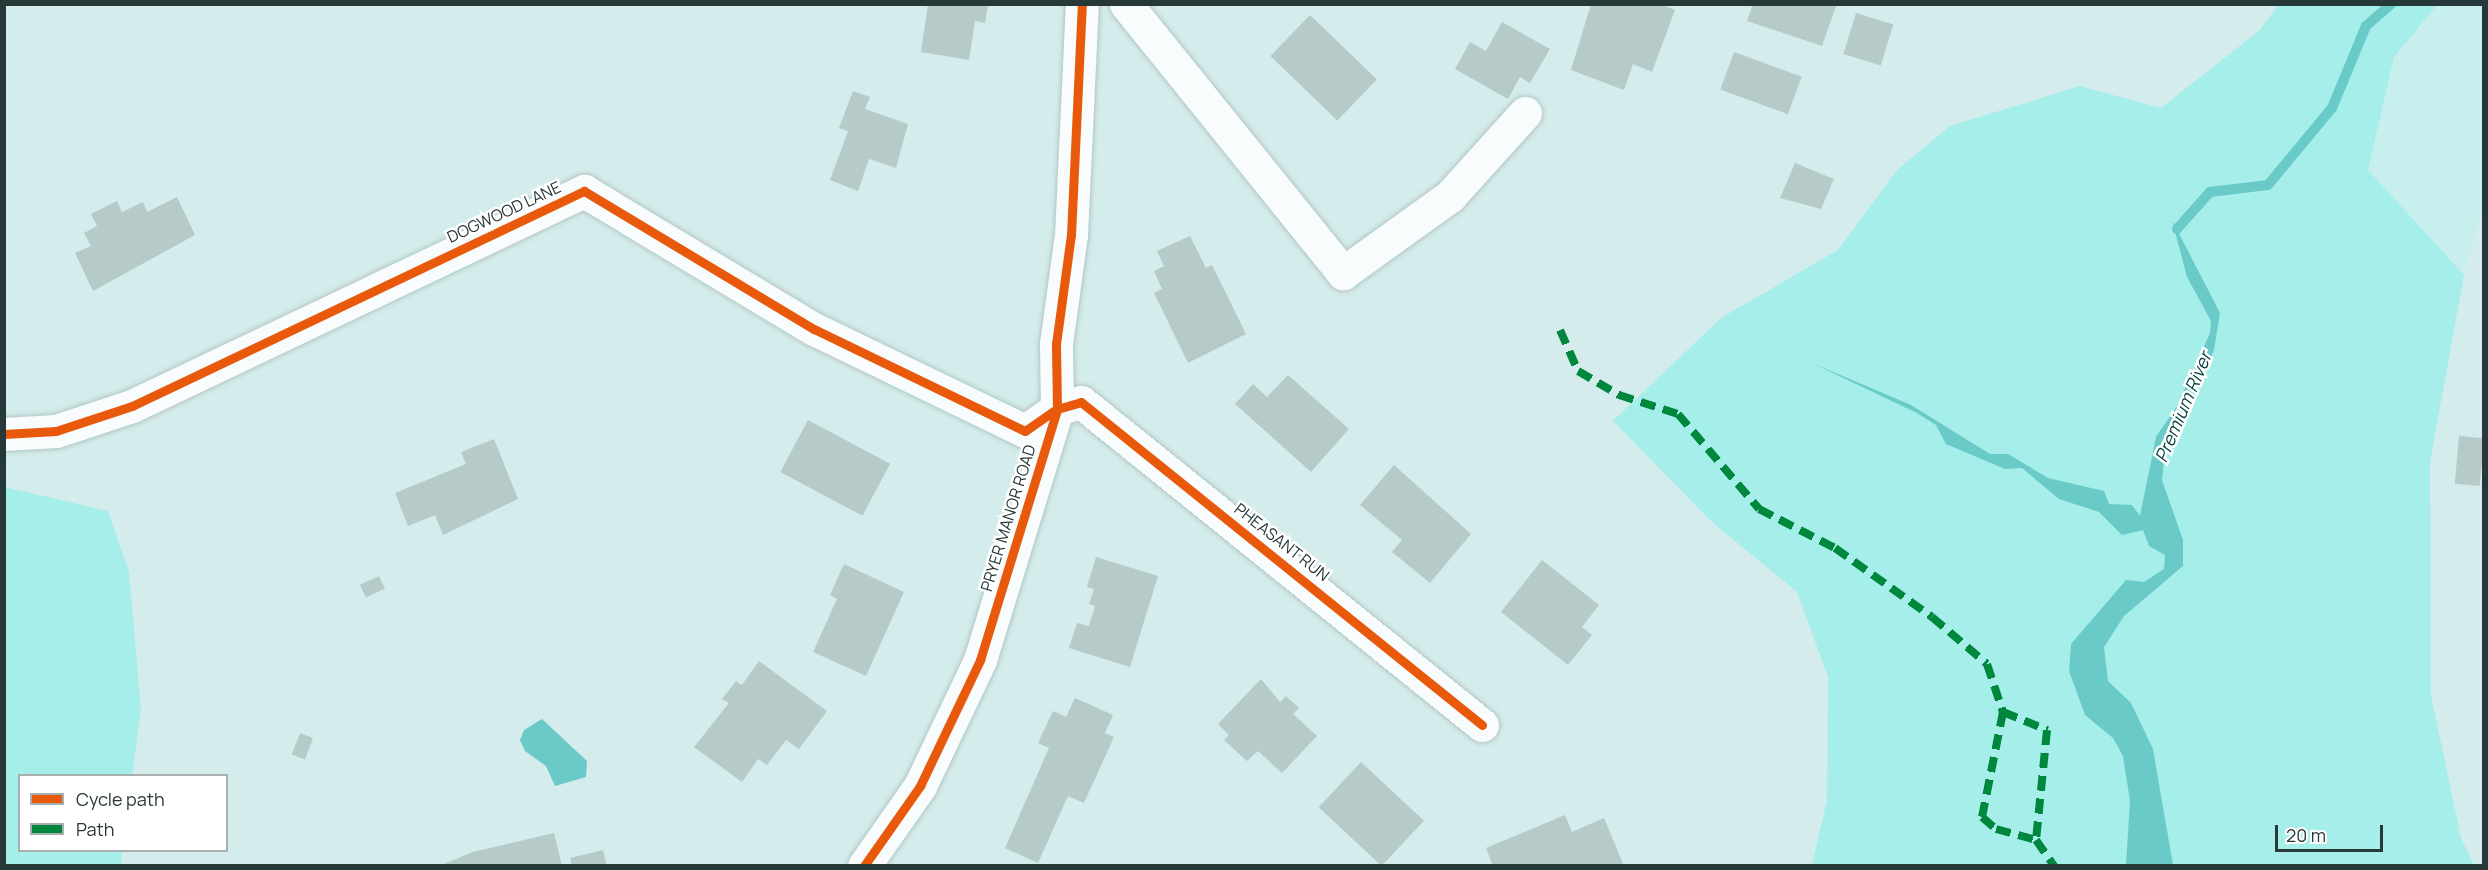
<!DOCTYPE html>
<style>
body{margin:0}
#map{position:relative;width:2488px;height:870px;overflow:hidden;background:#d4eceb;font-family:Manrope,sans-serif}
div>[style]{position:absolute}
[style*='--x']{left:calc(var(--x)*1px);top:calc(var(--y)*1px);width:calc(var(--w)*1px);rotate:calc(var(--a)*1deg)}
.built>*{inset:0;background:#c6efed}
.green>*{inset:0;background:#a6eeea}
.water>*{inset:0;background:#6acac7}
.stream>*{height:10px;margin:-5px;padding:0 5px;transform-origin:5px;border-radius:5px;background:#6acac7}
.building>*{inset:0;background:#b6cac9;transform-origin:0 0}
.roads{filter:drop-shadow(0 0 2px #b2c6c5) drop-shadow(0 0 2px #b2c6c5)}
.street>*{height:33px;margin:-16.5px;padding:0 16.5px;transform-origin:16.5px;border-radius:16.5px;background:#f9fcfc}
.secondary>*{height:33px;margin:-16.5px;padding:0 16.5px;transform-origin:16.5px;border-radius:16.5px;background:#f9fcfc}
.quiet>*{height:8px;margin-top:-4px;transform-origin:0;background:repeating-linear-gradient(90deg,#00873e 0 15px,transparent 0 23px)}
.cycleway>*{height:9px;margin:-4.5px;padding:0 4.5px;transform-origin:4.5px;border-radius:4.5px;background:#e8590c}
span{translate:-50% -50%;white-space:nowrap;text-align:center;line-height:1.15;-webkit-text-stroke:5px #fff;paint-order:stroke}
.street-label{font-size:16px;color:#263837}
.water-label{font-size:18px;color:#0a4341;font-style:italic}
.frame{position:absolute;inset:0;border:6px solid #263837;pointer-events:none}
.legend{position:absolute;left:18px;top:774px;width:210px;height:78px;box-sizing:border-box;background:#fff;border:2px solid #a8afaf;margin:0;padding:8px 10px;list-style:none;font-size:18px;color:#263837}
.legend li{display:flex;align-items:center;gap:12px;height:30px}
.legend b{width:30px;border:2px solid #a8afaf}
.scale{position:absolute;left:2275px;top:825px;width:108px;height:27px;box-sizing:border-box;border:3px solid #263837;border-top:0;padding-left:8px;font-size:18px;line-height:21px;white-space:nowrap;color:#263837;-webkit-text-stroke:4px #fff;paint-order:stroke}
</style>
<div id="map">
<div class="built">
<div style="clip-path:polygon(2437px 5px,2483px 5px,2483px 206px,2464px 275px,2368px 171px,2394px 57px)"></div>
</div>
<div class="green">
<div style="clip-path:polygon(2278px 5px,2437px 5px,2394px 57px,2368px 170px,2464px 275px,2430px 462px,2431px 695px,2461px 838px,2474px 865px,1812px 865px,1827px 800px,1828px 677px,1797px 592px,1712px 522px,1613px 421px,1721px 318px,1838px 250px,1897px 170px,1950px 126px,2080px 86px,2161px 108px,2260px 30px)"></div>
<div style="clip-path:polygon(5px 487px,108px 511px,129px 572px,141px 710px,132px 775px,20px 776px,20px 850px,122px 851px,121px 865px,5px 865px)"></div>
</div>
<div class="water">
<div style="clip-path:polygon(2172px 220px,2220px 313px,2214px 350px,2164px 461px,2162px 480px,2183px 540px,2183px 566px,2124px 616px,2104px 647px,2108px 681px,2131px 703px,2153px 749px,2173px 865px,2126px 865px,2130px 801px,2123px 756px,2113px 738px,2085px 715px,2069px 671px,2071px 644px,2126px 580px,2144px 582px,2164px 569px,2165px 555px,2149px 546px,2143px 530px,2122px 535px,2099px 512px,2059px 499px,2022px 468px,2005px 469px,1946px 444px,1936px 425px,1917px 413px,1812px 363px,1911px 405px,1990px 454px,2008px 454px,2048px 478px,2104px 491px,2109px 504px,2132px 505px,2140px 516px,2156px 437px,2177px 406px,2210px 333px,2211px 321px,2187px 277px)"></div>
<div style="clip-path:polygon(542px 719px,587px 761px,586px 777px,555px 786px,546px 766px,525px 751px,520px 740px,524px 730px)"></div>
</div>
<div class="stream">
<div style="--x:2177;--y:229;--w:50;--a:-48.3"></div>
<div style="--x:2210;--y:192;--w:58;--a:-6.9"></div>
<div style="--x:2268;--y:185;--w:100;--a:-50.3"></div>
<div style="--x:2332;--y:108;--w:89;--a:-67.5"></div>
<div style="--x:2366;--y:26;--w:33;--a:-41"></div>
</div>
<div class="building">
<div style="clip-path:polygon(928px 4px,988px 4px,985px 23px,975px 21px,969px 60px,921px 52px)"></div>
<div style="clip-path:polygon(1591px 4px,1660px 4px,1675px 10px,1652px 72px,1633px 64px,1624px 90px,1571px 70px)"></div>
<div style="clip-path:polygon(1753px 4px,1833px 4px,1836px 6px,1822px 46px,1747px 21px)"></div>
<div style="left:1856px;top:13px;width:39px;height:43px;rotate:17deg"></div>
<div style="left:1310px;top:15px;width:93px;height:57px;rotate:44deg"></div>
<div style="clip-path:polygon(1502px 22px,1550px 49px,1530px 83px,1520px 77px,1508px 99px,1455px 69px,1470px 42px,1486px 51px)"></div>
<div style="left:1734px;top:52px;width:72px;height:40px;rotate:20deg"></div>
<div style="clip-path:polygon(853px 91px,870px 97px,865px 109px,908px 124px,896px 168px,869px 159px,858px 191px,830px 180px,848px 131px,839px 128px)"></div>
<div style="clip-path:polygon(1795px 163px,1834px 179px,1821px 209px,1780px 198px)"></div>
<div style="clip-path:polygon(177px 197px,195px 235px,93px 291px,75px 253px,91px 246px,84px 233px,97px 226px,91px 214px,117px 201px,122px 212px,143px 202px,147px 212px)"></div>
<div style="clip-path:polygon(1190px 236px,1206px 268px,1212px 265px,1246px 334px,1188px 363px,1154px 293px,1162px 289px,1154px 271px,1164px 266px,1157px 251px)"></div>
<div style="clip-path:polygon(1288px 375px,1349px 429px,1311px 472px,1235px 404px,1253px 384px,1267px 397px)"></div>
<div style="left:808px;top:420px;width:93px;height:59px;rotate:28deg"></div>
<div style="left:2459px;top:436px;width:25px;height:48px;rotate:5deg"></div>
<div style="clip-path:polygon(494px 439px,518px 499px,443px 535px,435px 515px,408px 526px,395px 493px,466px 464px,461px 452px)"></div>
<div style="clip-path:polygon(1394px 465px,1471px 534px,1430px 583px,1392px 552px,1402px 540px,1360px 505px)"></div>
<div style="clip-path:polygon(1096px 557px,1158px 576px,1130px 667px,1069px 648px,1077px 623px,1089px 626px,1095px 606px,1089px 604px,1094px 589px,1087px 587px)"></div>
<div style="clip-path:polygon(1542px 560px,1599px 605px,1582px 627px,1592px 635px,1568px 665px,1501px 612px)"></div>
<div style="clip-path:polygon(844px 564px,904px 592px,866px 676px,813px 652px,837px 599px,830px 595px)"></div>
<div style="left:379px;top:576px;width:14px;height:21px;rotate:65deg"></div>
<div style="clip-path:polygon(759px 661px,827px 711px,799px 749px,786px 740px,767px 765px,758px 759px,742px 782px,694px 747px,729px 703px,722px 699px,736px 681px,742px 685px)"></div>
<div style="clip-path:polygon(1261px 679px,1280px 702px,1286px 696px,1299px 708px,1293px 714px,1317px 736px,1282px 773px,1258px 751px,1247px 761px,1224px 740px,1229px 735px,1218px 724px)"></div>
<div style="clip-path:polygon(1075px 698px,1113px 715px,1105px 733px,1114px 737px,1084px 803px,1068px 796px,1038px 863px,1005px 848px,1049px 748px,1038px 743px,1053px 711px,1066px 717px)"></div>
<div style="left:300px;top:733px;width:14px;height:23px;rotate:21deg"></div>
<div style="left:1361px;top:762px;width:86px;height:62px;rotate:43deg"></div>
<div style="clip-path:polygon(1565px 815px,1572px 832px,1604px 818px,1624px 866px,1493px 866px,1486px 848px)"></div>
<div style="clip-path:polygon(554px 833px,562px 866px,439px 866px,473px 852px)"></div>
<div style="clip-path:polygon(603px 850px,607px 866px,572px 866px,570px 858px)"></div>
</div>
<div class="roads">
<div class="street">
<div style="--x:1126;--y:4;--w:346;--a:51.1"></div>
<div style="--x:1343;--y:273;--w:132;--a:-35.7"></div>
<div style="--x:1450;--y:196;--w:112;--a:-47.9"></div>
<div style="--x:4;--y:434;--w:52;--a:-3.3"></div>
<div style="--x:56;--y:431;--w:80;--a:-18.2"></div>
<div style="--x:132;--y:406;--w:501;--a:-25.44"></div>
<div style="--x:584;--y:191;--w:268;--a:31"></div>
<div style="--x:814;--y:329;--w:234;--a:25.8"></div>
<div style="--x:1025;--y:431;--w:39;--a:-35"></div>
<div style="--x:1057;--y:409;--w:25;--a:-16"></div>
<div style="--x:1081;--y:402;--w:515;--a:38.85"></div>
</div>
<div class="secondary">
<div style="--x:864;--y:866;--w:98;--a:-55"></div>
<div style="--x:920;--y:786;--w:140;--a:-64.5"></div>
<div style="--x:980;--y:660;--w:263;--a:-72.9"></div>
<div style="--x:1057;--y:409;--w:65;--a:-90.9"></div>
<div style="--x:1056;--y:344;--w:110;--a:-82.2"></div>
<div style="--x:1071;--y:235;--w:231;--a:-87.3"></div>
</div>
</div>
<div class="quiet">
<div style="--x:1560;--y:330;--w:45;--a:66.3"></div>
<div style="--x:1578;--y:371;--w:48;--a:30.3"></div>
<div style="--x:1619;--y:395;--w:62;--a:17.9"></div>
<div style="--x:1678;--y:414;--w:125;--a:49.5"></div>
<div style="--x:1759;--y:509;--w:85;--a:27.2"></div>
<div style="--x:1835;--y:548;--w:119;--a:35.4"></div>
<div style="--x:1932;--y:617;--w:72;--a:40.5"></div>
<div style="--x:1987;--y:664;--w:51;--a:71.6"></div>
<div style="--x:2003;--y:712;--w:107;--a:101.3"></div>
<div style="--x:1982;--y:817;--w:18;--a:41"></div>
<div style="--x:1996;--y:829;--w:41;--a:15.4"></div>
<div style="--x:2036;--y:840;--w:32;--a:55"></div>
<div style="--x:2003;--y:712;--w:48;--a:22.2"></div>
<div style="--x:2047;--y:730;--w:111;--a:95.7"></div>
</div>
<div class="cycleway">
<div style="--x:4;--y:434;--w:52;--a:-3.3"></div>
<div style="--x:56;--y:431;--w:80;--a:-18.2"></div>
<div style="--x:132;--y:406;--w:501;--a:-25.44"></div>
<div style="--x:584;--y:191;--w:268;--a:31"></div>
<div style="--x:814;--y:329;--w:234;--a:25.8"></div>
<div style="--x:1025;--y:431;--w:39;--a:-35"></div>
<div style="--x:1057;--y:409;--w:25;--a:-16"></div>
<div style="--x:1081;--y:402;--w:515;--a:38.85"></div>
<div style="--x:864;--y:866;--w:98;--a:-55"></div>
<div style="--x:920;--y:786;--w:140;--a:-64.5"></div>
<div style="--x:980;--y:660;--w:263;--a:-72.9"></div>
<div style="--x:1057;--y:409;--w:65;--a:-90.9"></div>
<div style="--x:1056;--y:344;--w:110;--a:-82.2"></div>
<div style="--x:1071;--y:235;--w:231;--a:-87.3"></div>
</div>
<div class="street-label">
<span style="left:504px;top:212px;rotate:-25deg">DOGWOOD LANE</span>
<span style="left:1008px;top:518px;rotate:-73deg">PRYER MANOR ROAD</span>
<span style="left:1282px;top:542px;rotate:38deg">PHEASANT RUN</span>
</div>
<div class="water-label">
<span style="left:2183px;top:407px;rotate:-67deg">Premium River</span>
</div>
<div class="frame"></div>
<ul class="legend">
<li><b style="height:8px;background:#e8590c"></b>Cycle path</li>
<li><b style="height:8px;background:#00873e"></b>Path</li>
</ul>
<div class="scale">20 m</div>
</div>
